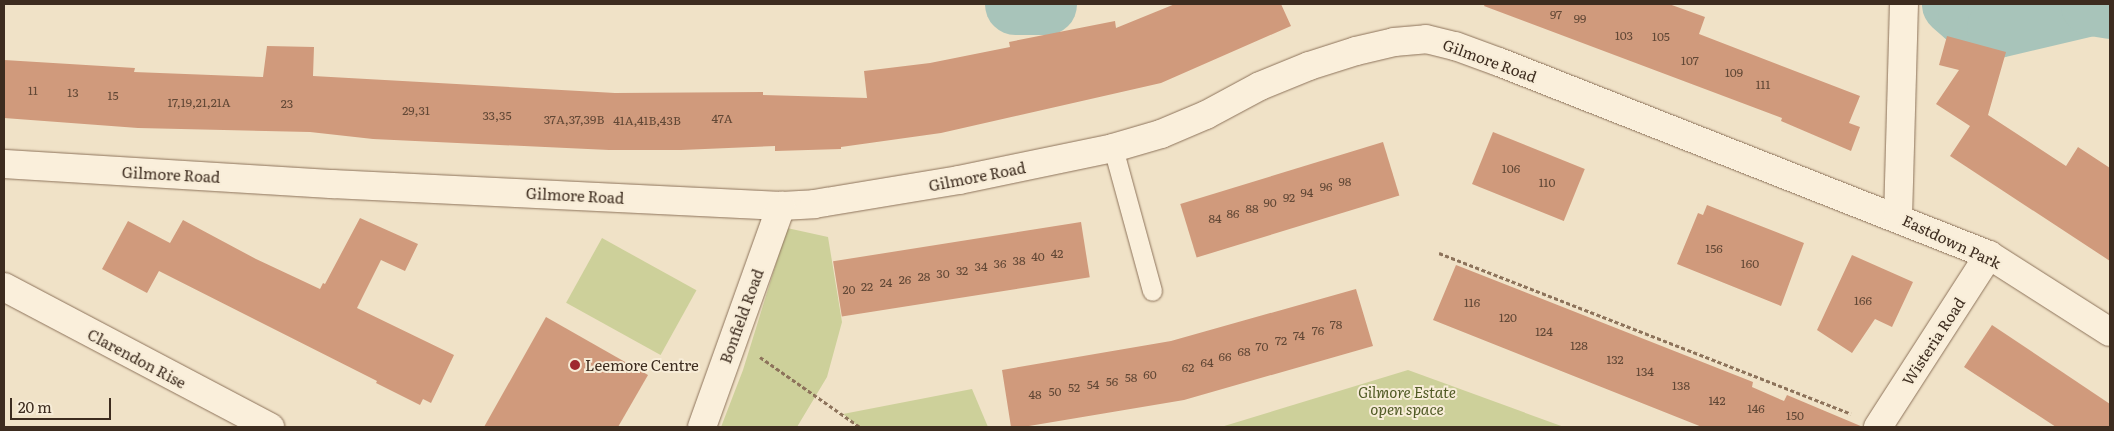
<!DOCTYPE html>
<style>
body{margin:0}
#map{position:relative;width:2114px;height:431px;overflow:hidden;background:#f0e2c7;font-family:Literata,serif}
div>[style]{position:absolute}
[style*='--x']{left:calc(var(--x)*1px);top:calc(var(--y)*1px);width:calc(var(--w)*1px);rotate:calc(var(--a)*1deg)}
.green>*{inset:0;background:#cdd09a;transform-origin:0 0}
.river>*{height:61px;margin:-30.5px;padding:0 30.5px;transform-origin:30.5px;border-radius:30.5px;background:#a8c4ba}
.building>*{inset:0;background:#d09a7c;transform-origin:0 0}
.path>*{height:3px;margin-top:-1.5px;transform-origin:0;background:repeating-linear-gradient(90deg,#8d735b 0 4px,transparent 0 6.5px)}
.roads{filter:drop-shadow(0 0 1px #8d735b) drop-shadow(0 0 1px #8d735b)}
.service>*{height:19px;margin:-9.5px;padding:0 9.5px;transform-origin:9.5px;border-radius:9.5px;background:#faefdb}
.minor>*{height:28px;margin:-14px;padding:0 14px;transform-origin:14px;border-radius:14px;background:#faefdb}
.dots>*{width:14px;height:14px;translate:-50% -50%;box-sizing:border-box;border:2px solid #f7ecd7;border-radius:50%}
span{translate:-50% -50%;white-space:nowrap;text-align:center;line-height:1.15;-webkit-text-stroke:4px #f7ecd7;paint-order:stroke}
.number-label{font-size:12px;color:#624836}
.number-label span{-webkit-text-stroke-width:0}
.street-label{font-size:15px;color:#3d2c1f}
.poi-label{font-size:15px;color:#3d2c1f}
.left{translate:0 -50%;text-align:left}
.park-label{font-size:15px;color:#505a25;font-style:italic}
.frame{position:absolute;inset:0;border:5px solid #3d2c1f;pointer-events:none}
.scale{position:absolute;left:10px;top:398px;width:101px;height:22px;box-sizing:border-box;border:2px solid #3d2c1f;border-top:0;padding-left:6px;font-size:15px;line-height:18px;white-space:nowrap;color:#3d2c1f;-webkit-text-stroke:4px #f7ecd7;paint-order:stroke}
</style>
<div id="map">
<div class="green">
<div style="clip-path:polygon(787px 228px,828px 237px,842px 322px,827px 377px,797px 427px,721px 427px,743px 370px)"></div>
<div style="left:602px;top:238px;width:108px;height:74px;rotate:29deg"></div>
<div style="clip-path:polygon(1408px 370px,1564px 427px,1221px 427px)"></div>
<div style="clip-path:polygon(972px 389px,988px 427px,859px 427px,843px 414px)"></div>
</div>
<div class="river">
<div style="--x:1015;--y:4;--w:31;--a:0"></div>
<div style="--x:1952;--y:4;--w:21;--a:41"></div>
<div style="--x:1968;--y:18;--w:30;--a:17"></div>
<div style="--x:1997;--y:27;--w:97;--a:-13.2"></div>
<div style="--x:2091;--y:5;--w:19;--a:9"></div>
</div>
<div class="building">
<div style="clip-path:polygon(1175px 4px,1281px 4px,1291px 26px,1161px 83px,941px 133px,841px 147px,841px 149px,775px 151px,775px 146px,681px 150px,609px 150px,373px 139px,310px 132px,138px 128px,4px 118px,4px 60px,135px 68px,134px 72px,263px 77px,267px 46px,314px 47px,313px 76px,615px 93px,763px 92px,763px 95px,867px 98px,864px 71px,930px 63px,1010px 47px,1009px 42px,1115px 21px,1116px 28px)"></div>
<div style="clip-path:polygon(1485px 4px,1669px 4px,1705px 17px,1699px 34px,1860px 96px,1849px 123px,1860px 127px,1851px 151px,1781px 121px,1782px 118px,1484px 6px)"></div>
<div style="clip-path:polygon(1947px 36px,2006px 52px,1988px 115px,2066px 166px,2078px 147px,2110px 168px,2110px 261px,1950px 156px,1970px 126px,1936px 104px,1959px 70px,1939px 65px)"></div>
<div style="left:1493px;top:132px;width:99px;height:56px;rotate:22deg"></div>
<div style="left:1383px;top:142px;width:56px;height:212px;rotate:73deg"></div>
<div style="clip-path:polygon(1707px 205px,1804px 243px,1781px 306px,1677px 264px,1698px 213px,1703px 215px)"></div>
<div style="clip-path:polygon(360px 218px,418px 244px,405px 271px,381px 260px,357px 308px,454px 355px,431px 403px,423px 399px,420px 405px,376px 383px,377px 381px,159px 271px,147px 293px,102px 269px,128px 221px,170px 243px,183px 220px,256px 259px,320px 289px,323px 283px,325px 284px)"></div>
<div style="left:1081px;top:222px;width:56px;height:251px;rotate:81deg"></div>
<div style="clip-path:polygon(1852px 255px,1913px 282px,1892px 327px,1875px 319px,1852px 353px,1817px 330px)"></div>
<div style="clip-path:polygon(1456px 265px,1753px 382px,1752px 387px,1784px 401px,1787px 395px,1863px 427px,1702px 427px,1433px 320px)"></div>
<div style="clip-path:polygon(1356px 289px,1373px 346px,1184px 400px,1023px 427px,1011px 427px,1002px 370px,1171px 341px)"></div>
<div style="clip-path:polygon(546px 317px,648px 375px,618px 427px,484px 427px)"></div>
<div style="clip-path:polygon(1992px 325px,2110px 404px,2110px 427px,2056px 427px,1964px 367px)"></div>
</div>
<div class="path">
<div style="--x:1439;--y:253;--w:442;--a:21.3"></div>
<div style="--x:760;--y:357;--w:122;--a:35"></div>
</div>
<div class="roads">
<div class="service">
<div style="--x:1113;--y:148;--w:148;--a:74.7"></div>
</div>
<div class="minor">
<div style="--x:4;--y:164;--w:329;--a:3.5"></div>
<div style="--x:332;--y:184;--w:450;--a:2.8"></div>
<div style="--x:781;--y:206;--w:33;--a:-3"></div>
<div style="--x:814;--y:204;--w:147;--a:-9.4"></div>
<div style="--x:959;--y:180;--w:157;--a:-11.7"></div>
<div style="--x:1113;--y:148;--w:50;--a:-16.3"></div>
<div style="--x:1161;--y:134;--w:49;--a:-22.9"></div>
<div style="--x:1206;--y:115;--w:61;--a:-28.2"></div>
<div style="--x:1260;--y:86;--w:53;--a:-22.2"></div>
<div style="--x:1309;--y:66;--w:49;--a:-17.7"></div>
<div style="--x:1356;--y:51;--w:39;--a:-13"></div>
<div style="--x:1394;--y:42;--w:32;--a:-5"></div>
<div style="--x:1426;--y:39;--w:30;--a:14"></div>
<div style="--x:1455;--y:46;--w:47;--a:20"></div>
<div style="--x:1499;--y:62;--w:527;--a:21.5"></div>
<div style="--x:1989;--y:255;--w:143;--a:32.5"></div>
<div style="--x:1898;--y:218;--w:214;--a:-88.4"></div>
<div style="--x:4;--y:287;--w:301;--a:27.8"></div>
<div style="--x:702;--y:427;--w:235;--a:-70.3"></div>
<div style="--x:1878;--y:427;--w:205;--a:-57.2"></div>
</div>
</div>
<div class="dots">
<div style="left:575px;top:365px;background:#9f2830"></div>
</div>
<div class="number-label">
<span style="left:1556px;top:15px">97</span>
<span style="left:1580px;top:19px">99</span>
<span style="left:1624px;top:36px">103</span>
<span style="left:1661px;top:37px">105</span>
<span style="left:1690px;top:61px">107</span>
<span style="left:1734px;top:73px">109</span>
<span style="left:1763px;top:85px">111</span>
<span style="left:33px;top:91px">11</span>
<span style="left:73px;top:93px">13</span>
<span style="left:113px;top:96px">15</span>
<span style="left:199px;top:103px">17,19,21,21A</span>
<span style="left:287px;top:104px">23</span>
<span style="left:416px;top:111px">29,31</span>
<span style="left:497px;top:116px">33,35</span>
<span style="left:722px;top:119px">47A</span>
<span style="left:574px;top:120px">37A,37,39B</span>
<span style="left:647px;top:121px">41A,41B,43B</span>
<span style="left:1511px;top:169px">106</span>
<span style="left:1345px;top:182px">98</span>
<span style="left:1547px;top:183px">110</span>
<span style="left:1326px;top:187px">96</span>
<span style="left:1307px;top:193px">94</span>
<span style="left:1289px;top:198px">92</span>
<span style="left:1270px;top:203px">90</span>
<span style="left:1252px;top:209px">88</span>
<span style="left:1233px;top:214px">86</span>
<span style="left:1215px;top:219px">84</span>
<span style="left:1714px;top:249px">156</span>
<span style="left:1057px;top:254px">42</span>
<span style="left:1038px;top:257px">40</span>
<span style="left:1019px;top:261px">38</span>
<span style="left:1000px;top:264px">36</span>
<span style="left:1750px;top:264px">160</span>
<span style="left:981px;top:267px">34</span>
<span style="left:962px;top:271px">32</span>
<span style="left:943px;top:274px">30</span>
<span style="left:924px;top:277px">28</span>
<span style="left:905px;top:280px">26</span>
<span style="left:886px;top:283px">24</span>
<span style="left:867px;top:287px">22</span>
<span style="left:849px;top:290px">20</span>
<span style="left:1863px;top:301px">166</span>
<span style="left:1472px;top:303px">116</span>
<span style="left:1508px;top:318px">120</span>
<span style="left:1336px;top:325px">78</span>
<span style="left:1318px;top:331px">76</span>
<span style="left:1544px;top:332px">124</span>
<span style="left:1299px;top:336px">74</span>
<span style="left:1281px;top:341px">72</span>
<span style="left:1579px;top:346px">128</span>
<span style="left:1262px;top:347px">70</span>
<span style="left:1244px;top:352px">68</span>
<span style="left:1225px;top:357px">66</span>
<span style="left:1615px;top:360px">132</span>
<span style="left:1207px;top:363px">64</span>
<span style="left:1188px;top:368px">62</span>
<span style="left:1645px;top:372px">134</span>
<span style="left:1150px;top:375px">60</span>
<span style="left:1131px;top:378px">58</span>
<span style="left:1112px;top:382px">56</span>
<span style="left:1093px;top:385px">54</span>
<span style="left:1681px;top:386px">138</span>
<span style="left:1074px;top:388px">52</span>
<span style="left:1055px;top:392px">50</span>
<span style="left:1035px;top:395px">48</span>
<span style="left:1717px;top:401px">142</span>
<span style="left:1756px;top:409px">146</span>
<span style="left:1795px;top:416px">150</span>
</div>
<div class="street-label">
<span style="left:1490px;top:60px;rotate:20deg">Gilmore Road</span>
<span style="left:171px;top:174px;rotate:3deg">Gilmore Road</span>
<span style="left:977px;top:176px;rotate:-11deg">Gilmore Road</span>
<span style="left:575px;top:195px;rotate:3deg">Gilmore Road</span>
<span style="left:1952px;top:241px;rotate:25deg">Eastdown Park</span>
<span style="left:741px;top:316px;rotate:-70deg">Bonfield Road</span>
<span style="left:1933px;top:341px;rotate:-57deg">Wisteria Road</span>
<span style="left:137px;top:358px;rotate:28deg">Clarendon Rise</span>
</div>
<div class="poi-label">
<span class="left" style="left:585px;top:365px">Leemore Centre</span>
</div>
<div class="park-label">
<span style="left:1407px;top:400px">Gilmore Estate<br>open space</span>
</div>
<div class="frame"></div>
<div class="scale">20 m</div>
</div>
